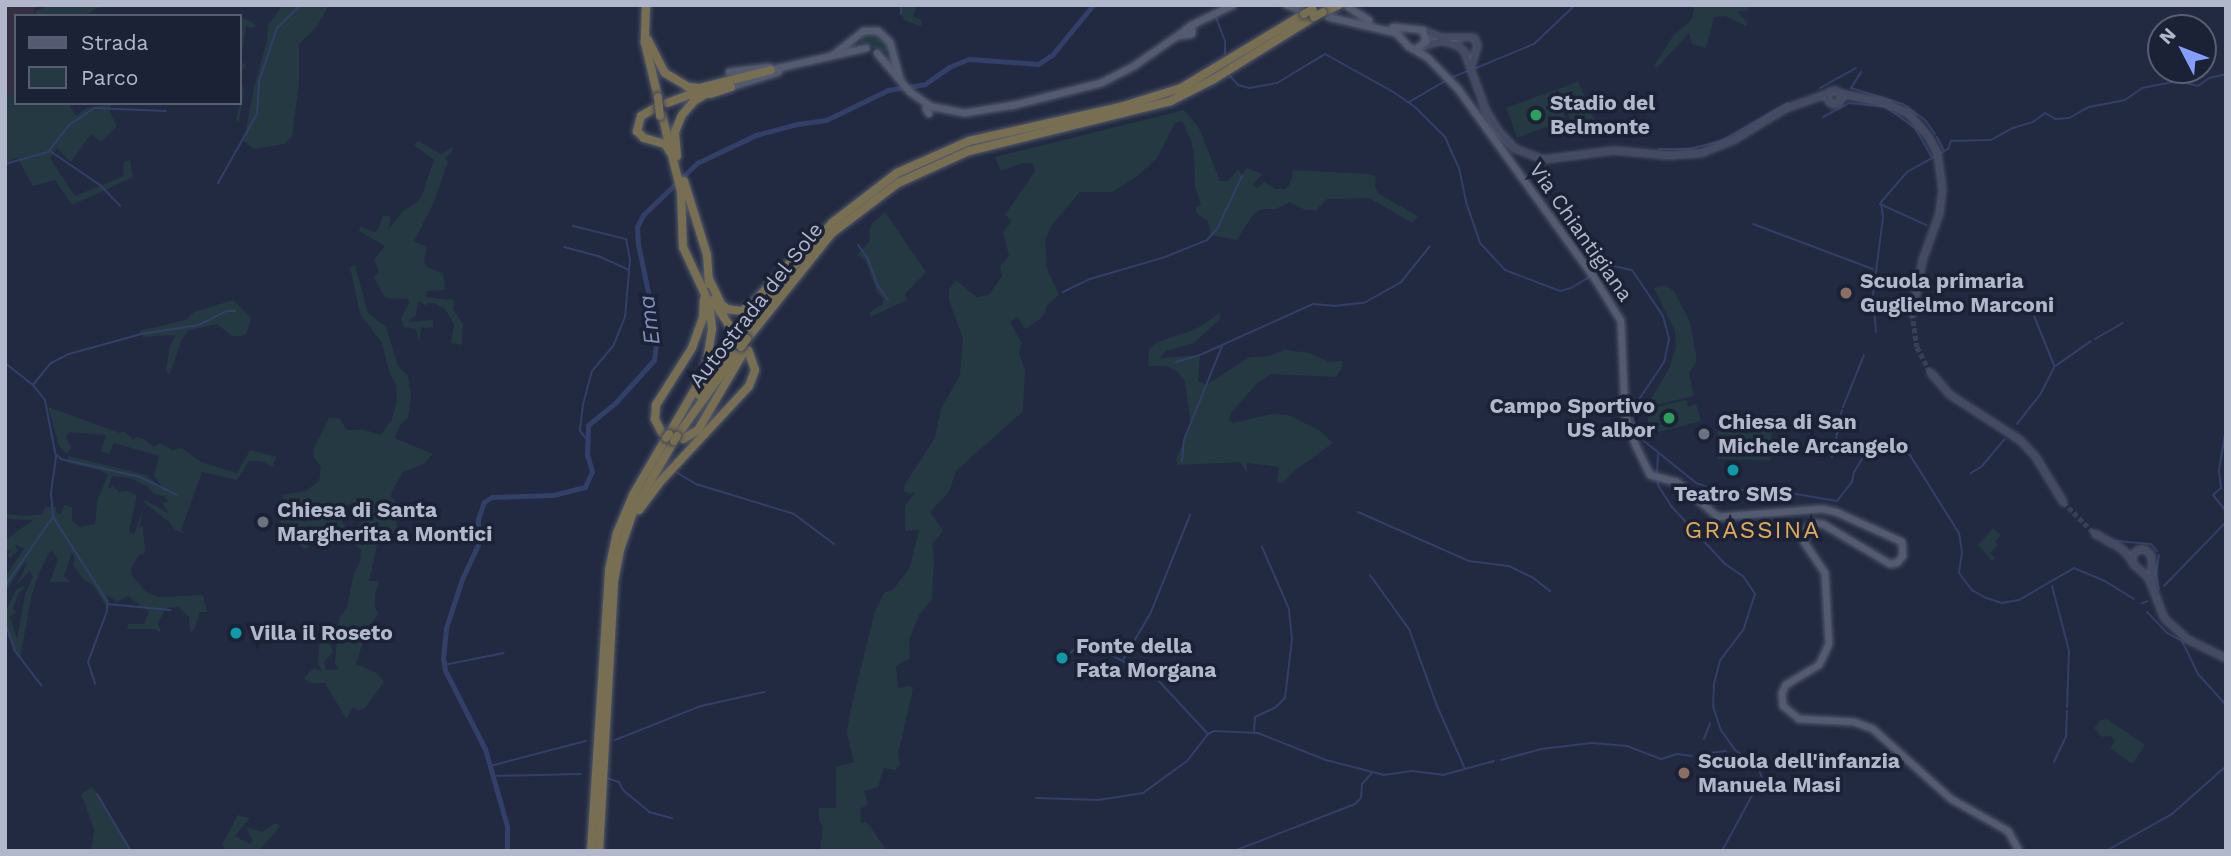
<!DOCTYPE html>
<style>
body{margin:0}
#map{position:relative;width:2231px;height:856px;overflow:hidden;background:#222a41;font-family:"Work Sans",sans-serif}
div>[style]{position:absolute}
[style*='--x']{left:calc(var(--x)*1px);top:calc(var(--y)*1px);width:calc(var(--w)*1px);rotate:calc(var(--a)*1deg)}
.medical>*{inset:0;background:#342f41}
.green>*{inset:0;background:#243942;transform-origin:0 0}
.stream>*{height:2px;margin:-1px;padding:0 1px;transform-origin:1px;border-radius:1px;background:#323f68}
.river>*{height:5px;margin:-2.5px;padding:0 2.5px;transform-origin:2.5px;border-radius:2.5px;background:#323f68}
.secondary-tunnel>*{height:5px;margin-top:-2.5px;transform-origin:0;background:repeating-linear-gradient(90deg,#383f56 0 5px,transparent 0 7.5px)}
.roads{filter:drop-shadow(0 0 2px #51586b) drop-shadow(0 0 2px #51586b)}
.secondary>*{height:5px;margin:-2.5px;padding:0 2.5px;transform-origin:2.5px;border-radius:2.5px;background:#444a64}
.secondary>.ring{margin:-2.5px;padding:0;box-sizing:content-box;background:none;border:5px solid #444a64;border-radius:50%}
.primary>*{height:6px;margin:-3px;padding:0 3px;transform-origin:3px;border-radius:3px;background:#545b71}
.highway>*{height:8px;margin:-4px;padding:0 4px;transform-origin:4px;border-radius:4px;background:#786f52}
.bridges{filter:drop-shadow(0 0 2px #3e4558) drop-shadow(0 0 2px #3e4558)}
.highway-bridge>*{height:8px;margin:-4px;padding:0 4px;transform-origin:4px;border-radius:4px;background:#786f52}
.dots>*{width:19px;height:19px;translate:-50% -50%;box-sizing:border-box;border:4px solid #1b2236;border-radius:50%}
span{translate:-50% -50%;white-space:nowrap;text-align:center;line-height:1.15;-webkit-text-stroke:7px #1b2236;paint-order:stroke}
.poi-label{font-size:21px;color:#b2b8cb;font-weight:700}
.left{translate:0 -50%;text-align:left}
.right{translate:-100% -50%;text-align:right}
.street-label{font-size:21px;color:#b2b8cb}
.water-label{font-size:23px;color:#7f8eba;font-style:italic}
.quarter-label{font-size:24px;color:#e0aa59;letter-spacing:2px}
.frame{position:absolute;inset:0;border:7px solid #b2b8cb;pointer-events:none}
.legend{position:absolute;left:14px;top:14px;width:228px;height:91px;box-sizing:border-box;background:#1b2236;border:2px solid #575e72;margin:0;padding:9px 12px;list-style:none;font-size:21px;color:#b2b8cb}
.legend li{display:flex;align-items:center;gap:14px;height:35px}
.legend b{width:35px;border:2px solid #575e72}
.north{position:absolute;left:2147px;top:14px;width:70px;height:70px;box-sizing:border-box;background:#1b2236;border:2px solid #575e72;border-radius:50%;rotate:312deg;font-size:19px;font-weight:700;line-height:28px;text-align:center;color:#b2b8cb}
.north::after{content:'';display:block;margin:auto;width:24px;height:32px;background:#849fff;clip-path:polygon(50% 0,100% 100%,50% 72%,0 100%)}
</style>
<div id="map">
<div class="medical">
<div style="clip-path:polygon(5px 5px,34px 5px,34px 16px,16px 16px,16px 95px,5px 94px)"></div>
</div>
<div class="green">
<div style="clip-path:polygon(55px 5px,102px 5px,84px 16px,35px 16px,36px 10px)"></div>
<div style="clip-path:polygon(283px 5px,329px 5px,315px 29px,299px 44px,299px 82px,292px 137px,284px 144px,254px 149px,244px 141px,254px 87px,267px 41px,268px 25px)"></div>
<div style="clip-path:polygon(898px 5px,917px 5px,913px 17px,922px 20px,921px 26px,904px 20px)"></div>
<div style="clip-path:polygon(1701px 5px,1751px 5px,1747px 11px,1737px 11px,1748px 23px,1746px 26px,1725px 16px,1714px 17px,1706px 48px,1692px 44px,1689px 33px,1657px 68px,1654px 66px,1673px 36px,1692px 19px,1694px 7px)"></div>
<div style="clip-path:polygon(240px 16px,257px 25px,252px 28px,246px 26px,241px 61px,246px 66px,240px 73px,244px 92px,239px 122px,236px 120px,240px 103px)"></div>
<div style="clip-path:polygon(876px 32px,886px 39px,889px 48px,886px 53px,860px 42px,863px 34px)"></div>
<div style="left:1578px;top:81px;width:43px;height:22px;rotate:67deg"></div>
<div style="left:1555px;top:90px;width:32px;height:52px;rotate:70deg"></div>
<div style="clip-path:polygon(5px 94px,16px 95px,16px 103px,68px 103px,76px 116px,86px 108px,111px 104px,110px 112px,117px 126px,101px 142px,91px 134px,71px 162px,57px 148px,50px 158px,75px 196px,124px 176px,123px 163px,130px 160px,133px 177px,72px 205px,55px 180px,33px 186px,17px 158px,5px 162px)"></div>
<div style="clip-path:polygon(1184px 110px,1199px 128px,1220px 181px,1228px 181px,1238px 169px,1242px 175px,1246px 168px,1262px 174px,1253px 185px,1258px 188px,1264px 182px,1276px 189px,1285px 189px,1290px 184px,1293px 170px,1367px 174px,1376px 176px,1375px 187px,1379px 194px,1418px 216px,1412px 223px,1369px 198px,1327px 199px,1316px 210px,1305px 210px,1289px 202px,1276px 209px,1261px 209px,1252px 216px,1237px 240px,1211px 235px,1208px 221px,1196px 213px,1196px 207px,1201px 205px,1195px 186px,1194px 156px,1191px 140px,1182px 121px,1175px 123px,1157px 158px,1136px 177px,1112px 192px,1080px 192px,1074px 199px,1051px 226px,1045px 240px,1047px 269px,1059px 295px,1046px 306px,1046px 312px,1040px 319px,1025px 329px,1018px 317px,1010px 322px,1022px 343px,1019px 352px,1025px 371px,1023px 411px,956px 471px,949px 492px,930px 512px,943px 531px,932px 544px,934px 560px,932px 599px,919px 615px,909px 640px,910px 658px,896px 666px,898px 688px,910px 686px,913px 689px,898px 754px,900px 765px,895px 770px,884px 768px,878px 787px,864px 791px,868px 805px,861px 808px,860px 813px,861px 823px,865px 822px,869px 825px,887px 851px,820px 851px,823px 827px,819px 820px,819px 808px,836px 808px,836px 767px,854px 762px,847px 733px,850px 712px,875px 611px,885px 592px,893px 590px,910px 567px,919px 530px,905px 531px,905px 506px,915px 492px,910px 494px,904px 491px,905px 484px,935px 438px,941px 409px,960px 375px,963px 339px,949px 300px,949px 289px,956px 280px,976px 297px,989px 295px,1002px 276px,1000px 266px,1009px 256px,1003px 232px,1012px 221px,1005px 215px,1035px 171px,1033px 164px,1022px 163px,1001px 171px,995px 157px)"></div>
<div style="clip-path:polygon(418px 141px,441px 154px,452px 147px,453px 150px,445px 159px,448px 162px,433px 204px,414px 241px,427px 247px,424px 262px,427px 267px,443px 273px,445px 290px,427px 291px,425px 297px,449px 300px,451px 298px,454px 301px,453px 309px,463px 324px,462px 345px,451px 343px,454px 324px,445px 309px,434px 303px,427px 303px,428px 306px,418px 301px,416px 315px,408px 322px,433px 320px,433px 327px,421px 328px,419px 341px,416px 329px,404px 327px,401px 318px,409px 303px,408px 299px,385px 298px,374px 277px,379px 271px,374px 260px,385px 246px,359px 231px,360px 226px,374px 232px,378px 230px,383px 215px,391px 217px,388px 230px,403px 211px,416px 203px,422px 195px,434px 160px,414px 145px)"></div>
<div style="clip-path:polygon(885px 212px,926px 272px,905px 294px,907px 300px,870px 317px,870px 312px,883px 304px,883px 298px,877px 292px,865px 260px,857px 255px,870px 241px,869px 230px,873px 222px)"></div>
<div style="clip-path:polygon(355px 265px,368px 313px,386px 327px,398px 366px,408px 376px,411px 397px,408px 417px,400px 425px,395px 438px,433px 454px,424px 464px,403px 472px,392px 492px,391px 497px,399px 504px,395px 510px,398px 536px,391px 540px,382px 536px,378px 541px,369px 581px,379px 581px,375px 595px,375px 607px,378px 613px,365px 635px,356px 664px,377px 673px,384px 682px,365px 708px,358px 711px,353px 707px,346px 719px,325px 683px,310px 683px,304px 678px,314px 668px,322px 671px,318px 664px,321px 624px,335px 631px,335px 636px,327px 635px,333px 652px,324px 662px,326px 670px,339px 669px,335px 663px,339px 619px,347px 607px,353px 577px,360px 561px,361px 550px,350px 540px,371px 506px,352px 503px,339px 508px,342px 521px,350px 535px,333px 532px,328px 536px,334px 543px,334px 547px,319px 536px,311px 537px,308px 548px,304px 549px,279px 528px,285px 507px,282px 495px,306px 491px,319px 481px,321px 467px,314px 458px,313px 450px,329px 418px,339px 418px,347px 430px,365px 430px,381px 435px,392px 419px,397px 400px,396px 385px,389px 371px,382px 343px,360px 314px,350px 267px)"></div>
<div style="clip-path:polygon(1665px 285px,1674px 291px,1690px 322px,1696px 355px,1696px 362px,1689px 373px,1694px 396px,1646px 407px,1668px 371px,1676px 347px,1675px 331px,1654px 288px)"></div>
<div style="clip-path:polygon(233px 300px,251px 318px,247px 333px,241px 336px,232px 336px,217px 324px,189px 330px,182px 339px,170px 374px,166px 371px,170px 345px,176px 335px,143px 337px,139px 331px,186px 320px,194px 312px)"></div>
<div style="clip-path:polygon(1220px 313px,1220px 319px,1194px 343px,1166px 351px,1160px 358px,1200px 355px,1198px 381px,1206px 385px,1250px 357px,1269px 356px,1285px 350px,1310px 353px,1329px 362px,1342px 361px,1342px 368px,1336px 377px,1272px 374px,1258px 382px,1231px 413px,1229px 419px,1233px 423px,1272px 414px,1288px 415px,1319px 430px,1333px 443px,1294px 471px,1283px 483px,1277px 482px,1279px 468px,1273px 466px,1247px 463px,1247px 473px,1240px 462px,1178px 465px,1176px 459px,1191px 426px,1185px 382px,1178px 372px,1166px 366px,1148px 366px,1149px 349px,1157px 342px,1196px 329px)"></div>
<div style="clip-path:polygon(1686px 400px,1688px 407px,1696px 404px,1701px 421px,1651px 434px,1646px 410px)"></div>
<div style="clip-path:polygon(48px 407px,120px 433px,124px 431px,133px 440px,136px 437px,144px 439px,154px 447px,160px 443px,173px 450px,182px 448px,201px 462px,237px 473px,250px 450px,276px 457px,273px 467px,261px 461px,249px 461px,237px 480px,202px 472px,181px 530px,185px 534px,175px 530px,170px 523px,144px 502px,145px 500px,168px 513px,162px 502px,169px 502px,164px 496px,154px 494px,148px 487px,130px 478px,112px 476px,108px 489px,113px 486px,119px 492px,127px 491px,137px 495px,129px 532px,134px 534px,144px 507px,139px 527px,143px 526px,145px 553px,138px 556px,131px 568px,132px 576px,145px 591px,158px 597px,203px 595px,207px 612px,200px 612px,194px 630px,190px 632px,189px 617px,178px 607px,166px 608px,158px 623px,161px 633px,155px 629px,127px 629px,128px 624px,144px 624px,149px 612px,128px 596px,117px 602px,107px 595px,109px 602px,105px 605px,93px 585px,84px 580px,73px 565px,75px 559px,72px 552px,64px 576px,71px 582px,50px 582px,58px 559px,51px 550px,39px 573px,31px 598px,20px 659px,8px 636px,5px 612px,16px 590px,23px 586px,25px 589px,19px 592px,13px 608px,16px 612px,10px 617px,17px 639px,25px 595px,33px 576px,30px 571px,16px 585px,27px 564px,25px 562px,5px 593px,5px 577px,24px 549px,14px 544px,18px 550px,11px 558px,7px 556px,11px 551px,5px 549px,5px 540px,33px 520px,10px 519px,5px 518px,5px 514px,28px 516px,42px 514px,45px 507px,56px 507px,56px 512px,61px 515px,64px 505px,72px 507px,72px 520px,79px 527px,95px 524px,98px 498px,108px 475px,99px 470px,68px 463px,68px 456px,146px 475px,164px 489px,154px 476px,159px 456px,114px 443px,109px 454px,101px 451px,106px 435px,69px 432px,66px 436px,71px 448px,67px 454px,59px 446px)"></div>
<div style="left:1718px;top:429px;width:54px;height:30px;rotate:2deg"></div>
<div style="clip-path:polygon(1993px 528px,2001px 535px,1995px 542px,1998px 545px,1990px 553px,1995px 558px,1992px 561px,1978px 545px)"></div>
<div style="clip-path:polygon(2107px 719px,2145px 745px,2132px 764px,2110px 748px,2115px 741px,2111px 736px,2102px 737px,2094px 728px,2101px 720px)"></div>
<div style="clip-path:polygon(92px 787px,97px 794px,131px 851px,91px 851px,94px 829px,81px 794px)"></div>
<div style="clip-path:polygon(238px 815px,250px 818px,235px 836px,250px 844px,253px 841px,246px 827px,262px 832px,275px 823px,280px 826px,259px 851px,227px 851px,222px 845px)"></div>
</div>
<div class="stream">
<div style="--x:901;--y:5;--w:9;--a:90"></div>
<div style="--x:1215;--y:15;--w:28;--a:69"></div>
<div style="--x:1225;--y:41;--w:13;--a:90"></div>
<div style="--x:1476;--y:68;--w:63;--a:-22.5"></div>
<div style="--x:1534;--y:44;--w:57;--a:-43.6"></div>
<div style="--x:1861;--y:72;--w:19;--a:122"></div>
<div style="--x:1851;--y:88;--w:54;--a:17.1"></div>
<div style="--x:1903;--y:104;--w:27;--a:36"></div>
<div style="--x:1925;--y:120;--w:17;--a:54"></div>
<div style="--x:1230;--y:76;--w:12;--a:48"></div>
<div style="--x:1238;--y:85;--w:11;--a:15"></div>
<div style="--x:1249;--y:88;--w:28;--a:-10"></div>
<div style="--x:1277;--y:83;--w:56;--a:-31.1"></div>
<div style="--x:1325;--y:54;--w:80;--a:29.1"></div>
<div style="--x:1395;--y:93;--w:24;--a:35"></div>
<div style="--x:1415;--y:107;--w:42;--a:45"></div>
<div style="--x:1445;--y:137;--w:34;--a:66"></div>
<div style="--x:1459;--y:168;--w:35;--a:78"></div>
<div style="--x:1466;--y:202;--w:43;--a:71.1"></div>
<div style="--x:1480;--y:243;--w:37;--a:47"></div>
<div style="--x:1505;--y:270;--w:59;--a:20.9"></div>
<div style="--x:1560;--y:291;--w:11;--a:-15"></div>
<div style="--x:1571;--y:288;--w:21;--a:-31"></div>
<div style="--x:1450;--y:78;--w:19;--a:-21"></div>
<div style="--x:1820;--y:88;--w:41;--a:-29.1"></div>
<div style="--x:1409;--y:102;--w:42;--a:-30.3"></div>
<div style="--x:1823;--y:117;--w:30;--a:-28"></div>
<div style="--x:1849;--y:103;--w:37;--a:6"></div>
<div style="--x:1886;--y:107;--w:36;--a:36"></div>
<div style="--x:1915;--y:128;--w:34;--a:60"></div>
<div style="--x:1937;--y:137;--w:16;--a:63"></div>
<div style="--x:1659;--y:149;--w:30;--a:0"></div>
<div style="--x:1689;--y:149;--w:33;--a:-14"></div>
<div style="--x:1721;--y:141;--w:77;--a:-29.6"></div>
<div style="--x:50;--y:151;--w:60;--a:34.2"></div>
<div style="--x:100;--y:185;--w:29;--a:46"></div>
<div style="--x:1941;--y:153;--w:8;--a:-30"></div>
<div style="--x:1948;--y:149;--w:9;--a:-69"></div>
<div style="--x:1951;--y:141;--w:40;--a:-1.4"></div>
<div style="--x:1991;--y:140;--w:25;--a:-29"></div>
<div style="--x:2013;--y:128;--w:21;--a:-17"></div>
<div style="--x:2033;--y:122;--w:15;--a:-37"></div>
<div style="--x:2045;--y:113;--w:13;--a:29"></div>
<div style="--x:2056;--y:119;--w:13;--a:-4"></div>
<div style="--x:2069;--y:118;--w:23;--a:-29"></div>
<div style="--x:2089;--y:107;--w:37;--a:-11"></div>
<div style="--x:2125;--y:100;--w:21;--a:-35"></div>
<div style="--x:2142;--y:88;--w:36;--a:-11"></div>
<div style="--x:2177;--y:81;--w:22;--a:13"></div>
<div style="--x:2198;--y:86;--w:14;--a:-36"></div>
<div style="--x:2209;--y:78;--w:17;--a:-13"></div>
<div style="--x:5;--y:164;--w:45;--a:-15.6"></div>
<div style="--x:48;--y:152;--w:34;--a:-52"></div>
<div style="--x:69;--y:125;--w:30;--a:-34"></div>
<div style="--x:94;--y:108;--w:72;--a:2.4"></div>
<div style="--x:218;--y:183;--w:79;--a:-60.5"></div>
<div style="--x:257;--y:114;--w:32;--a:-86"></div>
<div style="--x:259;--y:82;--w:57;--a:-71.6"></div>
<div style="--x:277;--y:28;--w:33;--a:-44"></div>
<div style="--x:1880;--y:204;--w:51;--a:24.5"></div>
<div style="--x:1753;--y:224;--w:128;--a:20.6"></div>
<div style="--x:573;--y:226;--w:55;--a:13.8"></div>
<div style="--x:626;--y:239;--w:21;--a:79"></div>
<div style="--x:630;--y:260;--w:57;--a:95"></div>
<div style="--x:625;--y:317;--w:31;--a:112"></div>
<div style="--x:613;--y:346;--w:33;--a:130"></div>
<div style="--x:592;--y:371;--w:35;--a:105"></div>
<div style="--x:583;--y:405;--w:26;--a:97"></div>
<div style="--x:580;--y:431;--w:13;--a:51"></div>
<div style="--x:858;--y:245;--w:17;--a:54"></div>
<div style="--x:868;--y:259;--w:29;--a:70"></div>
<div style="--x:878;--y:286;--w:17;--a:54"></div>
<div style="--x:564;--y:247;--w:35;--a:15"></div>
<div style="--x:598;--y:256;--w:34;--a:24"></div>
<div style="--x:1593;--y:273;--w:22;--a:-18"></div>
<div style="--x:1614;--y:266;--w:18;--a:13"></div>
<div style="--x:1632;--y:270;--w:55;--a:56"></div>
<div style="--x:1663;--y:316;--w:24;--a:75"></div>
<div style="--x:1669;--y:339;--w:24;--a:102"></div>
<div style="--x:1664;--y:362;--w:43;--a:123.7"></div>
<div style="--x:1640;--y:398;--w:18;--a:117"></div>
<div style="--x:1632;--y:414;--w:6;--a:81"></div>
<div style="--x:1633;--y:420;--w:24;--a:62"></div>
<div style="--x:1644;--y:441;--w:67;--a:38.9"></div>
<div style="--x:1696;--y:483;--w:21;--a:19"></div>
<div style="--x:1716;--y:490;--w:56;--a:0"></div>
<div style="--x:1772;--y:490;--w:66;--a:9.6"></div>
<div style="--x:1837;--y:501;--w:24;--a:-52"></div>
<div style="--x:1852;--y:482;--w:10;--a:-79"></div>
<div style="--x:1854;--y:472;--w:25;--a:-58"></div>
<div style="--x:1867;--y:451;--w:11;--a:-34"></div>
<div style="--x:1876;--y:445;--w:14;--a:-8"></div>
<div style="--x:1890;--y:443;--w:23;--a:31"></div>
<div style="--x:1910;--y:455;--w:92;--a:57.9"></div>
<div style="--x:1959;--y:533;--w:20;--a:81"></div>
<div style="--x:1962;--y:553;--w:20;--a:99"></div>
<div style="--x:1959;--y:573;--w:21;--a:53"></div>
<div style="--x:1972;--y:590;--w:16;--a:30"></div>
<div style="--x:1986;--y:598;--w:17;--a:17"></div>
<div style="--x:2002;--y:603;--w:17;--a:-10"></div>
<div style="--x:2019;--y:600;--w:64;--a:-30.2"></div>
<div style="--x:2074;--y:568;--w:34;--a:23"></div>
<div style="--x:2105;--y:581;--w:34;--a:32"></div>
<div style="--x:1063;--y:292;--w:30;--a:-26"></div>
<div style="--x:1090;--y:279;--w:78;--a:-16.3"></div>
<div style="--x:1165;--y:257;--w:45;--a:-22"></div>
<div style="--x:1207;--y:240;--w:15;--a:-48"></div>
<div style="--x:1217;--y:229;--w:59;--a:-64.7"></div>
<div style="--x:2034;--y:316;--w:53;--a:67.8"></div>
<div style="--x:1876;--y:332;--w:38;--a:-95"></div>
<div style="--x:1873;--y:294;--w:77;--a:-82.5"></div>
<div style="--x:1883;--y:218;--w:16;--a:-97"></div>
<div style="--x:1881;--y:202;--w:40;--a:-49"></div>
<div style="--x:1907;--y:172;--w:31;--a:-29"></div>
<div style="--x:2095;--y:339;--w:32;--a:-30"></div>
<div style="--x:1176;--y:362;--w:25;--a:-16"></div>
<div style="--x:1200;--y:355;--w:124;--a:-24.3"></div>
<div style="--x:1313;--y:304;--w:21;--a:5"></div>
<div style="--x:1334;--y:306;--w:30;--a:-6"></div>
<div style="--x:1364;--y:303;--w:43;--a:-29.6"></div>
<div style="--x:1401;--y:282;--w:46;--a:-51.1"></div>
<div style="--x:5;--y:363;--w:36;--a:38"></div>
<div style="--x:33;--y:385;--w:19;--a:51"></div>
<div style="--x:45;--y:400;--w:58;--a:79.1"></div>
<div style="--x:56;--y:457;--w:36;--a:98"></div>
<div style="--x:51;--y:493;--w:24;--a:85"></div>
<div style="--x:53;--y:517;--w:100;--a:57.3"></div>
<div style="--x:107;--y:601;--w:10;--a:90"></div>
<div style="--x:107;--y:611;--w:54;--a:110.4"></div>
<div style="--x:88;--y:662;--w:23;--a:72"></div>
<div style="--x:33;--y:385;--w:28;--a:-51"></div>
<div style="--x:51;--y:363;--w:20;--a:-27"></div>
<div style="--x:69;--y:354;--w:75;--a:-15.5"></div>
<div style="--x:141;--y:334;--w:59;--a:-8.8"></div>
<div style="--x:199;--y:325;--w:30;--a:-27"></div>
<div style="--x:226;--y:311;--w:9;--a:0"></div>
<div style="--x:1843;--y:407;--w:56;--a:-68"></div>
<div style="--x:2017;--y:424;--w:37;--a:-52"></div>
<div style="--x:2040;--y:395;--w:31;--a:-63"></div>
<div style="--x:2054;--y:367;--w:45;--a:-35.1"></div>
<div style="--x:2226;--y:429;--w:42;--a:99.7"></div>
<div style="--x:2219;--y:470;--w:18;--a:84"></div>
<div style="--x:2221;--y:488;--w:11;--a:139"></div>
<div style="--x:2213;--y:495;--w:21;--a:51"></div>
<div style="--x:57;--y:455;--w:6;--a:45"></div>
<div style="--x:61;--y:459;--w:81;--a:12.8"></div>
<div style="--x:140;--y:477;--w:41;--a:25.9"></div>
<div style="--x:1832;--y:457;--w:48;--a:-78"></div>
<div style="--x:1182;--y:461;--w:21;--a:-85"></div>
<div style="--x:1184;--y:440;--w:101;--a:-68"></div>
<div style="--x:676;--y:472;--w:23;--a:31"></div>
<div style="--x:696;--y:484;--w:102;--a:17"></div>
<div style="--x:794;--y:514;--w:50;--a:36.9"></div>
<div style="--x:1657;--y:473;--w:18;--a:-87"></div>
<div style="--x:1971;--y:473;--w:13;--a:-32"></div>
<div style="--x:1982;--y:466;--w:35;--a:-50"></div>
<div style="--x:1657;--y:478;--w:7;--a:82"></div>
<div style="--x:1658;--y:485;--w:25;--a:58"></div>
<div style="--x:1671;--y:506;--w:79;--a:47"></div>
<div style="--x:1725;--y:564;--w:22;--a:34"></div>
<div style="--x:1743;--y:576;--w:22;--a:56"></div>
<div style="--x:1755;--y:594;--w:38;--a:108"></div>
<div style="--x:1743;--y:630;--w:39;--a:127"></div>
<div style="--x:1720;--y:661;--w:23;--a:105"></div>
<div style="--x:1714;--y:683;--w:23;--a:92"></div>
<div style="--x:1713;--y:706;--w:25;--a:72"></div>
<div style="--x:1721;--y:730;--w:24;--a:55"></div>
<div style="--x:1735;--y:750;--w:27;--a:36"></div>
<div style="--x:1757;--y:766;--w:12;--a:66"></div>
<div style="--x:1762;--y:777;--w:84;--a:118.4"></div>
<div style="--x:1358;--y:512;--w:121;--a:23.8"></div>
<div style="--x:1469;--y:561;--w:40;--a:7.1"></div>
<div style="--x:1509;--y:566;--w:25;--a:26"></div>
<div style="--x:1532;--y:577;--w:23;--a:38"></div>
<div style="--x:2117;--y:541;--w:34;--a:5"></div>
<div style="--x:2151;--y:544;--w:9;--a:49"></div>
<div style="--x:1370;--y:575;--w:67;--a:54.2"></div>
<div style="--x:1409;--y:629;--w:82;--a:70"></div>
<div style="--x:1437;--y:706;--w:69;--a:66"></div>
<div style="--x:5;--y:586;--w:83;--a:-55.3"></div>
<div style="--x:2052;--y:586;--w:67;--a:75.3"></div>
<div style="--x:2069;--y:651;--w:56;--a:92"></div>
<div style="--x:2164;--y:586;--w:89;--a:-45.9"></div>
<div style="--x:2159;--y:589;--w:15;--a:-101"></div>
<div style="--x:2156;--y:574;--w:19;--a:-81"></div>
<div style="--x:2142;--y:603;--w:6;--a:-18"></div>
<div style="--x:107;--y:604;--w:64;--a:5.4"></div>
<div style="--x:2147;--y:612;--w:29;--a:46"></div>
<div style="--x:2167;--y:633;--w:17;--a:28"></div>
<div style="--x:2182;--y:641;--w:37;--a:64"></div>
<div style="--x:2198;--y:674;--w:42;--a:47.9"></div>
<div style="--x:5;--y:622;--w:31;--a:71"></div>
<div style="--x:15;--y:651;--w:43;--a:52.6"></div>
<div style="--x:1069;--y:654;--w:13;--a:-42"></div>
<div style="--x:1079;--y:645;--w:11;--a:-5"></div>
<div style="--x:1090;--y:644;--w:76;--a:27.6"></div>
<div style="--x:1157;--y:679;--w:74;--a:47.2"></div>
<div style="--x:1123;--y:660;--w:56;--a:-59.7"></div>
<div style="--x:1151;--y:612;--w:105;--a:-68.1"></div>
<div style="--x:444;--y:665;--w:61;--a:-11.3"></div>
<div style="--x:1254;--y:732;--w:15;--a:-86"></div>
<div style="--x:1255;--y:717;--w:23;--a:-25"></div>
<div style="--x:1276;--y:707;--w:13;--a:-45"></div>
<div style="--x:1285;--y:698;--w:59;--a:-83.2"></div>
<div style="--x:1292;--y:639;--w:30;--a:-96"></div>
<div style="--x:1289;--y:609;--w:68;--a:-113.5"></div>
<div style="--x:1704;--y:739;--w:17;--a:-69"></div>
<div style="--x:615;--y:740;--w:92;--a:-21.6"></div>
<div style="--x:701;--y:706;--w:65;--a:-12.5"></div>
<div style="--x:1710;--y:753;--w:16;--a:-7"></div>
<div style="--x:1501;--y:760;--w:41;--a:-15.4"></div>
<div style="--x:1541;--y:749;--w:51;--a:-6.7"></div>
<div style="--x:1592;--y:743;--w:35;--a:5"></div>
<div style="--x:1627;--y:746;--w:36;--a:21"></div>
<div style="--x:1661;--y:759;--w:17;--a:-17"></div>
<div style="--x:1677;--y:754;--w:15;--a:8"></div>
<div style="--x:2054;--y:762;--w:29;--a:-65"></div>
<div style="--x:2066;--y:736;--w:25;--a:-88"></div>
<div style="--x:490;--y:766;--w:99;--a:-14.6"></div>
<div style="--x:492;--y:776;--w:89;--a:-1.3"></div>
<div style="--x:607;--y:778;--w:13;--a:18"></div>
<div style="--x:619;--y:782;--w:9;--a:63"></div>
<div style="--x:623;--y:790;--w:34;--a:40"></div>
<div style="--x:649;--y:812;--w:24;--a:15"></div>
<div style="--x:97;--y:794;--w:66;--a:59.2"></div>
<div style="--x:1036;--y:798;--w:62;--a:1.8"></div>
<div style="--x:1098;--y:800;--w:46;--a:-8.8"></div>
<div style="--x:1143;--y:793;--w:54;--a:-36"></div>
<div style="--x:1187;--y:761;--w:34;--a:-52"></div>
<div style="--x:1208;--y:734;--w:7;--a:-27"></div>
<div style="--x:1214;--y:731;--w:44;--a:2.6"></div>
<div style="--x:1258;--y:733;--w:73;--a:21.7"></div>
<div style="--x:1326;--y:760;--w:60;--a:14.5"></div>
<div style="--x:1384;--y:775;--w:28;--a:-8"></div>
<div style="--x:1412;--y:771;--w:31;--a:7"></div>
<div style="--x:1443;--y:775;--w:53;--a:-15.4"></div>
<div style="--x:1234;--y:851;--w:130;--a:-21.2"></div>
<div style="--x:1355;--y:804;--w:8;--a:-45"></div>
<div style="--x:1361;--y:798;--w:14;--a:-86"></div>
<div style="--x:1362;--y:784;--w:15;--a:-48"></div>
<div style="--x:2106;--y:851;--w:76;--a:-29.3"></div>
<div style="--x:2172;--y:814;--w:72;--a:-41.6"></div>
</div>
<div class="river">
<div style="--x:507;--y:851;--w:25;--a:-90"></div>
<div style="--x:507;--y:826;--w:80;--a:-105.9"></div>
<div style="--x:485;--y:749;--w:89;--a:-116.9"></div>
<div style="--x:445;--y:670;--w:12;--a:-99"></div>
<div style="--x:443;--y:658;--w:30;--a:-84"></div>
<div style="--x:446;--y:628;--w:52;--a:-71.9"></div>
<div style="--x:462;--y:579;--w:38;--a:-65"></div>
<div style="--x:478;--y:545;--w:26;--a:-90"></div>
<div style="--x:478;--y:519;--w:18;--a:-71"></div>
<div style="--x:484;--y:502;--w:9;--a:-32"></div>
<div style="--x:492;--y:497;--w:61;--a:-1.9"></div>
<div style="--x:553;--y:495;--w:33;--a:-14"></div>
<div style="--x:585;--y:487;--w:17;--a:-66"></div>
<div style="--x:592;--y:471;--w:17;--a:-107"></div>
<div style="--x:587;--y:455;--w:30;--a:-88"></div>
<div style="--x:588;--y:425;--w:36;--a:-39"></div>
<div style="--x:616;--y:402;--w:57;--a:-47.9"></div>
<div style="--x:654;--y:360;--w:25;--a:-83"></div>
<div style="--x:657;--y:335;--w:93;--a:-101.8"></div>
<div style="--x:638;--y:244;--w:17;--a:-93"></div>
<div style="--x:637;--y:227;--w:13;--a:-63"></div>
<div style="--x:643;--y:215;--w:75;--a:-43.9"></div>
<div style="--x:697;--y:163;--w:65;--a:-25.4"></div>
<div style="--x:756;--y:135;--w:42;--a:-15"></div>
<div style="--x:797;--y:124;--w:29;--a:-8"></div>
<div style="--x:826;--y:120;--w:69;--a:-25.8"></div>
<div style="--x:888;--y:90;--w:37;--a:-9"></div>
<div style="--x:925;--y:84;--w:29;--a:-35"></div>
<div style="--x:949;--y:67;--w:22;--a:-22"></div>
<div style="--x:969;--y:59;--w:69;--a:4.1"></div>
<div style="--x:1038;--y:64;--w:17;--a:-33"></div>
<div style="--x:1052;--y:55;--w:65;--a:-50.6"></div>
</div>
<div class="secondary-tunnel">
<div style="--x:1912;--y:313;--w:34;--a:82"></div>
<div style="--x:1917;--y:347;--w:28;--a:63"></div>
<div style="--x:2063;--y:502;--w:44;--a:45"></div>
</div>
<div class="roads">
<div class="secondary">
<div style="--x:1423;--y:30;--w:18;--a:22"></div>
<div style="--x:1440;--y:37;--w:34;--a:0"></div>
<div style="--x:1474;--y:37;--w:9;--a:69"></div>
<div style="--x:1477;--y:45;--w:19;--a:106"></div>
<div style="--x:1424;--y:45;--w:18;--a:-16"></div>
<div style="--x:1441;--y:40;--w:17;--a:17"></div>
<div style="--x:1457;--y:45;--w:11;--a:41"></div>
<div style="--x:1464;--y:51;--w:62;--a:70.1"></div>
<div style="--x:1485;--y:109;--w:23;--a:59"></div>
<div style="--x:1497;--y:129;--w:25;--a:48"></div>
<div style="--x:1514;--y:148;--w:31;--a:21"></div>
<div style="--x:1543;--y:159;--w:71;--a:-7.3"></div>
<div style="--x:1613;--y:150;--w:55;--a:5.2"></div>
<div style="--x:1668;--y:155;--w:32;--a:-4"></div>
<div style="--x:1700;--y:153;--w:37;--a:-22"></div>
<div style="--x:1734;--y:139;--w:60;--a:-31.3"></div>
<div style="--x:1785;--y:108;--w:46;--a:-19.2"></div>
<div class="ring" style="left:1827px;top:90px;width:9px;height:9px"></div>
<div style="--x:1839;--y:93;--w:46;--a:11.3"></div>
<div style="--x:1884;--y:102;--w:26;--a:25"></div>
<div style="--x:1908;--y:113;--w:30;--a:49"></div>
<div style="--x:1928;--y:136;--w:19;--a:62"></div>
<div style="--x:1937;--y:153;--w:36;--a:82"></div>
<div style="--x:1942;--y:189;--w:24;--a:97"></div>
<div style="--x:1939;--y:213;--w:50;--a:109.9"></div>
<div style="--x:1922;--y:260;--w:54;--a:100.7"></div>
<div style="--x:1930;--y:372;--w:29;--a:49"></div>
<div style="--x:1949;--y:394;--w:85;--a:32.9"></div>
<div style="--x:2020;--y:440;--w:22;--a:47"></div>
<div style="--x:2035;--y:456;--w:54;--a:58.7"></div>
<div style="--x:2094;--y:533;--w:31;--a:29"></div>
<div style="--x:2121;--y:548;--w:15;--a:48"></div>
<div style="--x:2152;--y:587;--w:12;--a:-114"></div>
<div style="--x:2147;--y:576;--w:20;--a:-139"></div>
<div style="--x:2132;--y:563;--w:8;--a:-90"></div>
<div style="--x:2132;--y:555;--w:8;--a:-45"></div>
<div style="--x:2138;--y:549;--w:7;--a:0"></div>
<div style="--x:2145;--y:549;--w:8;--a:45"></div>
<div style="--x:2151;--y:555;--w:32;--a:88"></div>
<div style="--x:2152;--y:587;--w:33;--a:69"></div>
<div style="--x:2164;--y:618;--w:31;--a:42"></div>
<div style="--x:2187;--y:639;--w:43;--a:26"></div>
</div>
<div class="primary">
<div style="--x:1286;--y:5;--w:17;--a:17"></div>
<div style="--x:1348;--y:7;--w:25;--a:32"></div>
<div style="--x:1328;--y:17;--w:70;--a:13.2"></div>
<div style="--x:1396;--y:33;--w:19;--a:47"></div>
<div style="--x:1409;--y:47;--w:22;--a:30"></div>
<div style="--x:1428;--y:58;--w:43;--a:45.9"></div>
<div style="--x:1458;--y:89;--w:231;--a:54.2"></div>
<div style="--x:1593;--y:276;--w:53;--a:58.1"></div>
<div style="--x:1621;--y:321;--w:92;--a:87.5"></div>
<div style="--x:1625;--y:413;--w:33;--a:72"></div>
<div style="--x:1635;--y:444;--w:34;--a:64"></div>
<div style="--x:1650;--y:475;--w:28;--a:15"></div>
<div style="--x:1677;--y:482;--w:54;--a:40.5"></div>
<div style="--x:1718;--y:517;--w:104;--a:-4.4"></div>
<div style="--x:1822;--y:509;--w:14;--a:12"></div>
<div style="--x:1836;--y:512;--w:72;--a:24.4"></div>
<div style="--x:1902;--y:542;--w:14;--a:86"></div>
<div style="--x:1903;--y:556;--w:9;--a:131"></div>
<div style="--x:1897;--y:563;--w:7;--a:172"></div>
<div style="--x:1890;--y:564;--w:78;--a:-149.2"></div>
<div style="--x:1823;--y:524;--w:10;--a:-174"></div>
<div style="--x:1813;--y:523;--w:9;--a:139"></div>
<div style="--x:1806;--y:529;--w:13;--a:99"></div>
<div style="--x:1804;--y:542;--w:37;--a:56"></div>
<div style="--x:1825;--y:573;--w:71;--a:86.8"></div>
<div style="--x:1829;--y:644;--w:23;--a:115"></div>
<div style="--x:1819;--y:665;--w:39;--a:149"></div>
<div style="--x:1786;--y:685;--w:9;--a:117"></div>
<div style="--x:1782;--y:693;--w:13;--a:86"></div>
<div style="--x:1783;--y:706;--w:21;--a:39"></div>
<div style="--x:1799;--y:719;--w:55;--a:3.1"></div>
<div style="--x:1854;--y:722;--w:20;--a:20"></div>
<div style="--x:1873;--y:729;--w:105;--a:41.9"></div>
<div style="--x:1951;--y:799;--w:65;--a:29.3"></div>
<div style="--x:2008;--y:831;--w:23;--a:61"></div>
<div style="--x:1190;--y:26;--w:48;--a:-26"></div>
<div style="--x:1393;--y:27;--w:30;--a:6"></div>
<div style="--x:1423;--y:30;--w:12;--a:76"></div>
<div style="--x:1426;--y:42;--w:12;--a:145"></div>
<div style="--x:1179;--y:36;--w:13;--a:-9"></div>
<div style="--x:1192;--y:34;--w:7;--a:-90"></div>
<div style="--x:1192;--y:27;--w:6;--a:162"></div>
<div style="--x:1186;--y:29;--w:6;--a:72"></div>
<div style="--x:877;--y:53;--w:51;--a:49.8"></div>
<div style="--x:910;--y:92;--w:24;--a:35"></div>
<div style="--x:833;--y:55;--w:39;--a:-38"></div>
<div style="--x:864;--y:31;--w:14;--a:0"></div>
<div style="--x:878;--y:31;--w:16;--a:43"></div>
<div style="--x:890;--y:42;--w:41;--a:74.6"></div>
<div style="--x:771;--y:70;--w:98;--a:-12.9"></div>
<div style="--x:729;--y:72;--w:41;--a:-7"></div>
<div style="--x:731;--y:87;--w:50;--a:-17.4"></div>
<div style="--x:1011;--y:106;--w:93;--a:-14.3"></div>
<div style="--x:1101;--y:83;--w:37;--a:-27"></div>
<div style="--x:1134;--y:66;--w:63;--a:-34.7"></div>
<div style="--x:933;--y:107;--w:33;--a:11"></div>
<div style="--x:965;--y:113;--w:50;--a:-9.3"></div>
<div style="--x:929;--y:114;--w:6;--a:-121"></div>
<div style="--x:926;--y:109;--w:5;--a:-37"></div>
</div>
<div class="highway">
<div style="--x:646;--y:5;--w:38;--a:92"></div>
<div style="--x:645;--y:43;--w:56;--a:76.5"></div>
<div style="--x:1323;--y:12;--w:17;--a:-24"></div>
<div style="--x:648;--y:40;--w:37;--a:63"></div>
<div style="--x:665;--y:73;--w:27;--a:31"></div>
<div style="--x:688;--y:87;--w:12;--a:5"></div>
<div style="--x:700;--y:88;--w:73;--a:-14.2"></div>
<div style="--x:710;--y:94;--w:22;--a:-18"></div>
<div style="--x:667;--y:103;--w:38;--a:-20"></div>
<div style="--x:655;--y:108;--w:16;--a:150"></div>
<div style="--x:641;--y:116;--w:16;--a:105"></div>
<div style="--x:637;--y:131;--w:10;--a:45"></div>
<div style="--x:644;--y:138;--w:22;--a:16"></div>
<div style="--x:665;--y:144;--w:9;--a:58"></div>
<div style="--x:662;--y:115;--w:78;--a:76"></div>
<div style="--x:681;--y:191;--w:56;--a:88"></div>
<div style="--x:683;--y:247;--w:62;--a:65.1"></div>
<div style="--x:709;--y:303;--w:26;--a:83"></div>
<div style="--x:712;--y:329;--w:44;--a:99.2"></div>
<div style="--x:705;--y:372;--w:72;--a:120.1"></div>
<div style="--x:677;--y:156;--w:24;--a:-95"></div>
<div style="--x:675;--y:132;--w:18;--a:-68"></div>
<div style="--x:682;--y:115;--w:18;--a:-49"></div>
<div style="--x:694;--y:101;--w:27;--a:-31"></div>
<div style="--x:684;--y:181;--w:77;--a:72.7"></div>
<div style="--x:707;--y:255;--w:29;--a:86"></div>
<div style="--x:709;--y:279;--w:28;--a:64"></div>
<div style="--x:721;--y:304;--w:8;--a:40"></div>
<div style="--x:727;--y:309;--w:15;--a:8"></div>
<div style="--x:742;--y:311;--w:14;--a:-36"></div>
<div style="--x:753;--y:303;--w:80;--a:-47.5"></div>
<div style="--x:713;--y:300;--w:41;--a:57.8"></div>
<div style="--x:742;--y:335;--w:86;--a:-53"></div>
<div style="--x:794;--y:266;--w:57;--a:-48.5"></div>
<div style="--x:832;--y:223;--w:82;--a:-37.6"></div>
<div style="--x:897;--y:173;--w:79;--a:-24"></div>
<div style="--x:969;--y:141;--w:155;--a:-12.7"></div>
<div style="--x:1120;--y:107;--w:64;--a:-17.3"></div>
<div style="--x:1181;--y:88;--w:144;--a:-31"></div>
<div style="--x:747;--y:339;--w:136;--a:-51.3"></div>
<div style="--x:832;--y:233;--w:83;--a:-37.1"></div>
<div style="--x:898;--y:183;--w:78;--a:-24.3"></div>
<div style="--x:969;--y:151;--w:208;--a:-13.9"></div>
<div style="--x:1171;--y:101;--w:48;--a:-27.1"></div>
<div style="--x:1214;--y:79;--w:118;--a:-31.8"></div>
<div style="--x:699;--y:395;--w:63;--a:-54"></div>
<div style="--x:662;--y:433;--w:16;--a:-117"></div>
<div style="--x:655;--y:419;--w:14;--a:-86"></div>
<div style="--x:656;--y:405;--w:67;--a:-57.7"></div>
<div style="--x:692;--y:348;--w:33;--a:-70"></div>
<div style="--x:703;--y:317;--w:18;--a:-87"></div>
<div style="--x:677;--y:436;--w:106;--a:-54.2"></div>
<div style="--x:683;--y:439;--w:17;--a:-31"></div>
<div style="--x:698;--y:430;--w:93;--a:-59.6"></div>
<div style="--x:639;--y:510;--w:34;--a:-53"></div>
<div style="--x:659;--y:483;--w:132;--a:-47.1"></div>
<div style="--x:749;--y:386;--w:17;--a:-69"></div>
<div style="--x:755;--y:370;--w:21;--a:-109"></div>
<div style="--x:591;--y:851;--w:282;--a:-86.3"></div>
<div style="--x:609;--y:570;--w:38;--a:-78"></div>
<div style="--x:617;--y:533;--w:41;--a:-67.2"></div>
<div style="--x:633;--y:495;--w:66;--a:-59.9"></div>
<div style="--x:599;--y:851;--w:270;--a:-86.8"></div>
<div style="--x:614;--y:581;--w:32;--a:-79"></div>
<div style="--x:620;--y:550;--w:43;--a:-71.1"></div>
<div style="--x:634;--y:509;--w:79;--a:-59.5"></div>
</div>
</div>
<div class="bridges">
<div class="highway-bridge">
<div style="--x:1304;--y:14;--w:10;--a:-29"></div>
<div style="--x:1314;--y:17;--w:10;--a:-29"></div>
<div style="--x:658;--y:97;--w:19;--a:84"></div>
<div style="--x:736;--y:344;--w:11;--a:-56"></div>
<div style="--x:741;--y:347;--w:10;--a:-53"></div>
<div style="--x:666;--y:438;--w:5;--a:-53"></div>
<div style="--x:674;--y:441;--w:6;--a:-59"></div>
</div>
</div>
<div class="dots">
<div style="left:1536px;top:115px;background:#2e9e5b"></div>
<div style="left:1846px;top:293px;background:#8d6e63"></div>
<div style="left:1669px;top:418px;background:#2e9e5b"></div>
<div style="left:1704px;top:434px;background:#6b7280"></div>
<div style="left:1733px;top:470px;background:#0f9aa8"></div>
<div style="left:263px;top:522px;background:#6b7280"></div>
<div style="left:236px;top:633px;background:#0f9aa8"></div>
<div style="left:1062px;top:658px;background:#0f9aa8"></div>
<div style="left:1684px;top:773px;background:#8d6e63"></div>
</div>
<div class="poi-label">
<span class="left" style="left:1550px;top:115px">Stadio del<br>Belmonte</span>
<span class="left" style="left:1860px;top:293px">Scuola primaria<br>Guglielmo Marconi</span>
<span class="right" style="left:1655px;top:418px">Campo Sportivo<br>US albor</span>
<span class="left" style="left:1718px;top:434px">Chiesa di San<br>Michele Arcangelo</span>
<span style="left:1733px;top:494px">Teatro SMS</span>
<span class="left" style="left:277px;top:522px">Chiesa di Santa<br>Margherita a Montici</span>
<span class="left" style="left:250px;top:633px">Villa il Roseto</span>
<span class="left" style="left:1076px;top:658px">Fonte della<br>Fata Morgana</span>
<span class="left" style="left:1698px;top:773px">Scuola dell'infanzia<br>Manuela Masi</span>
</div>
<div class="street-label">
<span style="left:1581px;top:232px;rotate:55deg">Via Chiantigiana</span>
<span style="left:756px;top:305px;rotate:-52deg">Autostrada del Sole</span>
</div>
<div class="water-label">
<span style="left:650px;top:320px;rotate:-97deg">Ema</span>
</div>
<div class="quarter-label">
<span style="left:1753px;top:531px">GRASSINA</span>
</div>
<div class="frame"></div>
<ul class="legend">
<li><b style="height:9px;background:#545b71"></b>Strada</li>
<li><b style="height:19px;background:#243942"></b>Parco</li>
</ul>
<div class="north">N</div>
</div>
